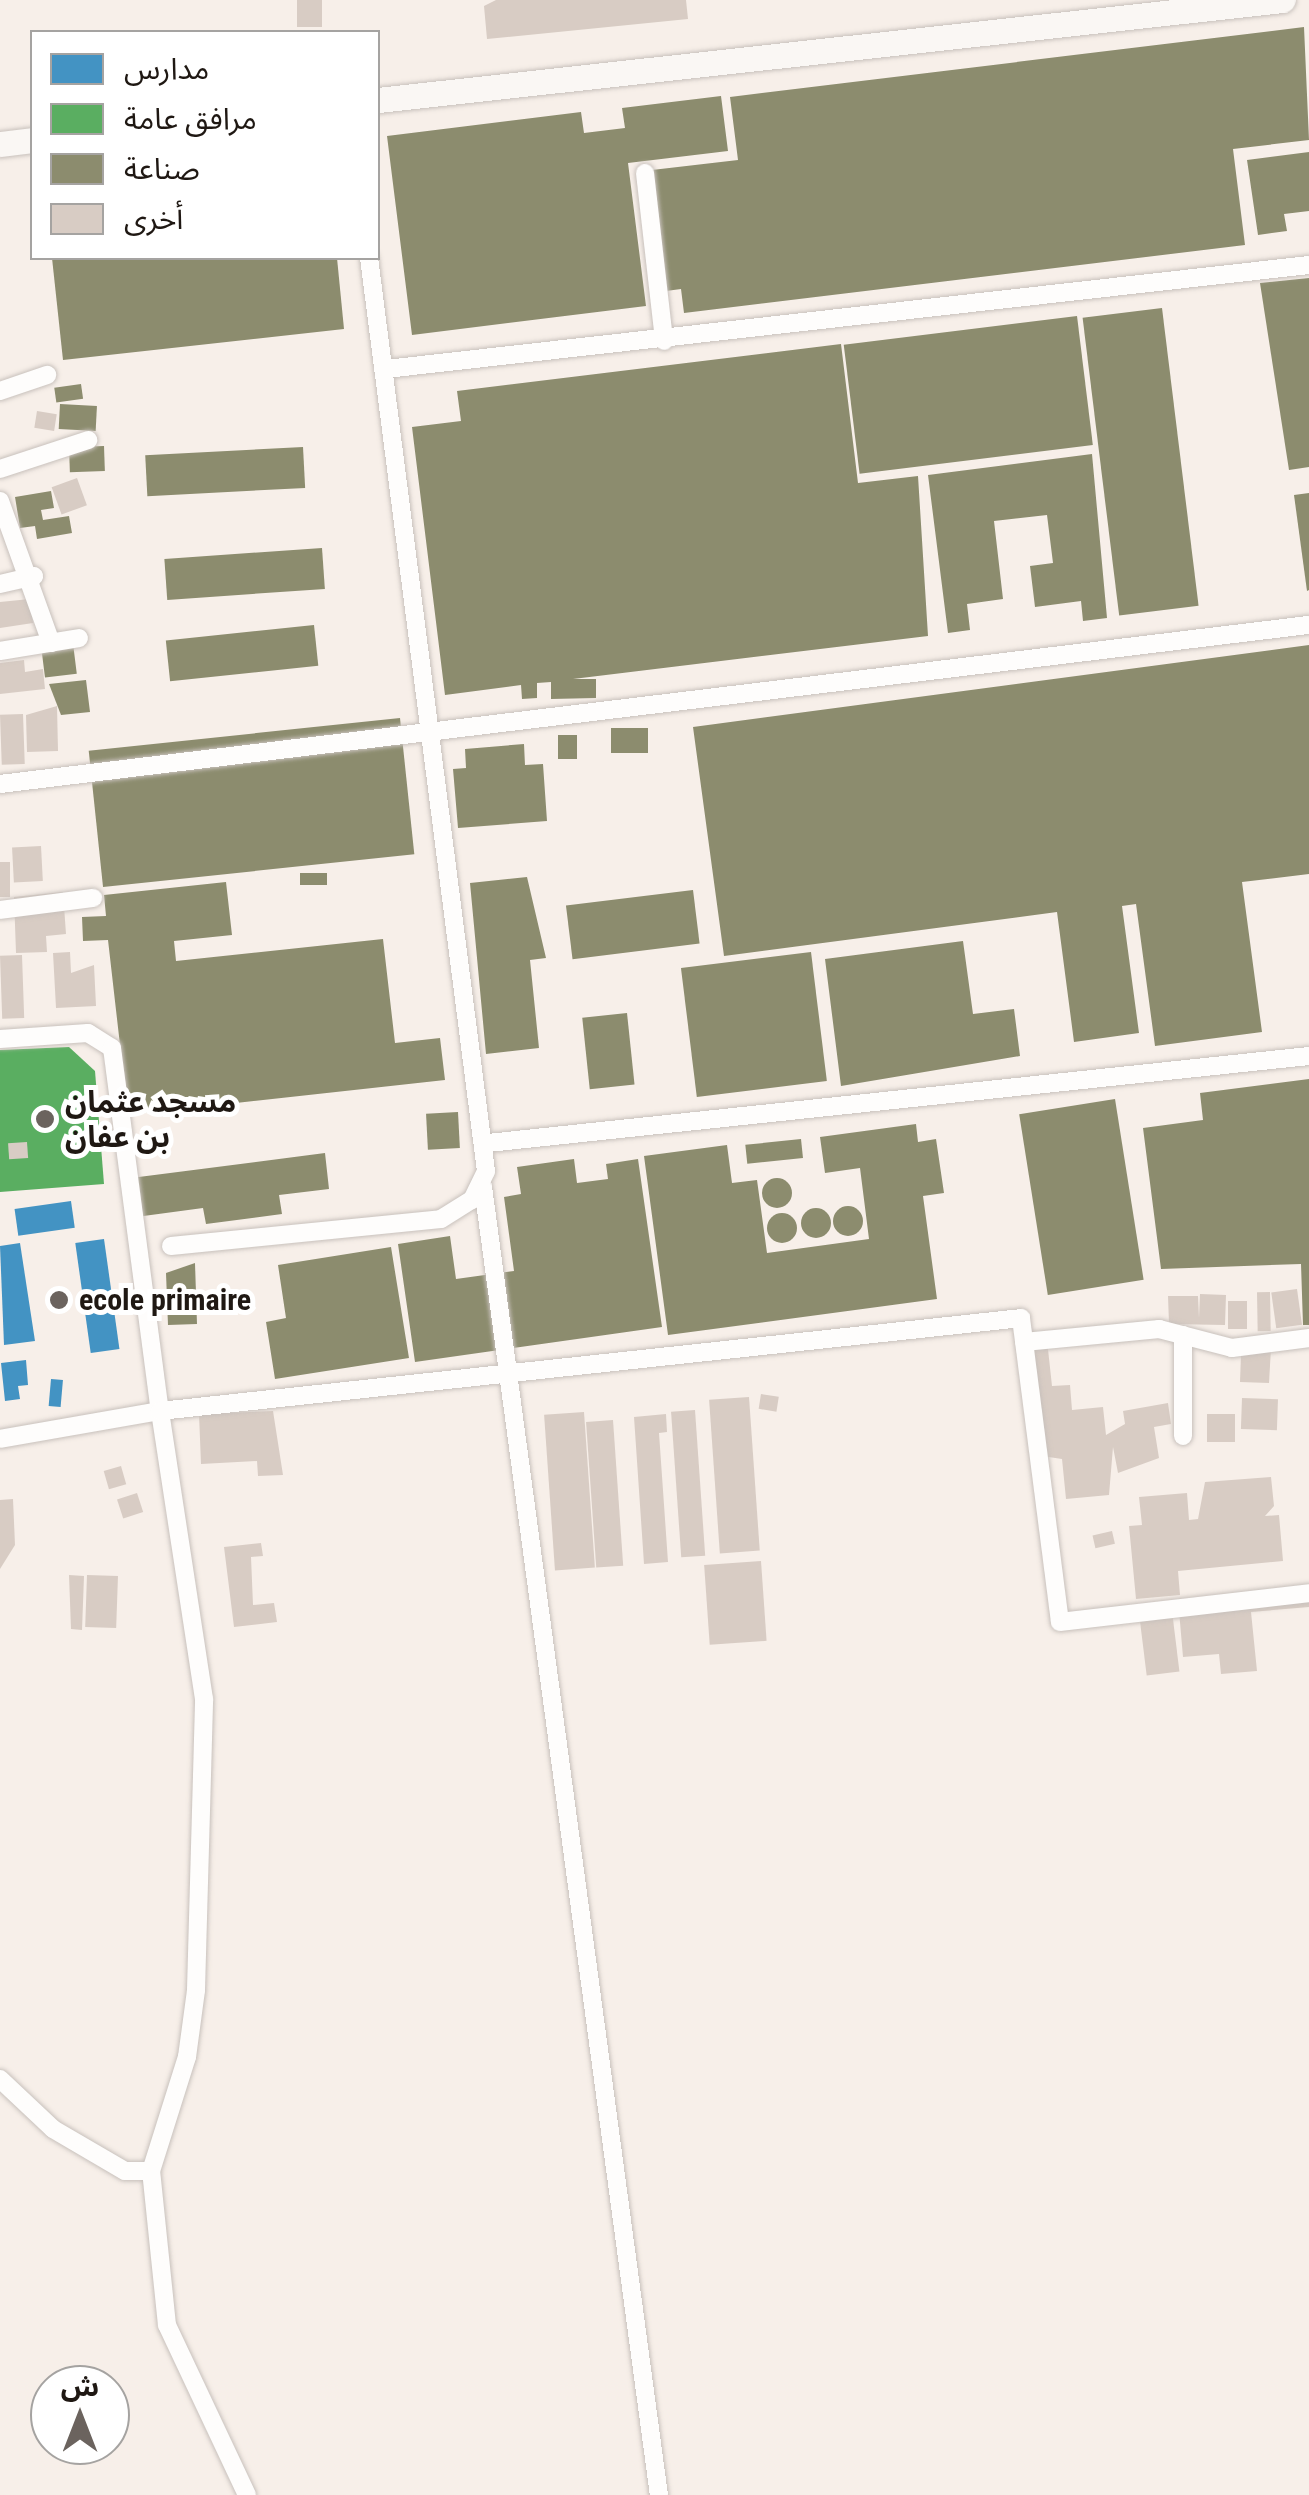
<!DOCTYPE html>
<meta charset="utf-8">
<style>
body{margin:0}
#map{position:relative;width:1309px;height:2495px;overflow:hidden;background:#f7efe9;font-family:"Roboto Condensed","Noto Sans Arabic",sans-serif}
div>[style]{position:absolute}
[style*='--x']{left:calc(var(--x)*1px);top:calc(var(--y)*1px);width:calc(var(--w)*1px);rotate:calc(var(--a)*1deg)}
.schools>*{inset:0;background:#4393c3;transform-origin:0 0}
.public>*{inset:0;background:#5aae61}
.industry>*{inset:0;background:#8c8c6e;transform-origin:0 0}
.round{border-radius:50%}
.building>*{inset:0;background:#d8ccc4;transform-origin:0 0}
.roads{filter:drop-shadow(0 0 2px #c8c1bc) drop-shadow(0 0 2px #c8c1bc)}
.minor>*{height:18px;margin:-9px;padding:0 9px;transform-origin:9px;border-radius:9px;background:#fefdfc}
.secondary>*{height:25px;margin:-12.5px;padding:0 12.5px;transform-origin:12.5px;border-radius:12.5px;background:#faf7f4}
.dots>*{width:28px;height:28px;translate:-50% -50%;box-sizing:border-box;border:5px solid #fff;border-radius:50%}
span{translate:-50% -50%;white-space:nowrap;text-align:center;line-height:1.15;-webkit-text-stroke:10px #fff;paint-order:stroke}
.poi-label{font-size:30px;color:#1f1813;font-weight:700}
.left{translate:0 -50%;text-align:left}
.legend{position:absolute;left:30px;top:30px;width:350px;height:230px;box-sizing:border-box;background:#fff;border:2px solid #a5a3a1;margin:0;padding:12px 18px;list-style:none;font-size:30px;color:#1f1813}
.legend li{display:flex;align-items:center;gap:20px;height:50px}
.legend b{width:50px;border:2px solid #a5a3a1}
.north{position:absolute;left:30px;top:2365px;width:100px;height:100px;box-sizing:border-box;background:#fff;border:2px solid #a5a3a1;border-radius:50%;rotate:0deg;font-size:28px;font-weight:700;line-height:40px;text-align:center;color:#1f1813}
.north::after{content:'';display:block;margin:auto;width:35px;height:45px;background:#6b635e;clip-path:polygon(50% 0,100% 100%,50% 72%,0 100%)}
</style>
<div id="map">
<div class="schools">
<div style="left:71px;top:1201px;width:27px;height:57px;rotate:82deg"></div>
<div style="left:104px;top:1239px;width:111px;height:29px;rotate:82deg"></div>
<div style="clip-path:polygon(20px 1243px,35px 1341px,4px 1345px,0 1246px)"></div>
<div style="clip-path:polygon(26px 1360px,28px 1385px,18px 1386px,20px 1399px,5px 1401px,1px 1363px)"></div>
<div style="left:51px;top:1379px;width:12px;height:27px;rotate:5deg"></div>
</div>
<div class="public">
<div style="clip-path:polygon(69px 1047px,95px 1071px,104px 1184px,0 1192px,0 1050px)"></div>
</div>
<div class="industry">
<div style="clip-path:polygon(1304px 27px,1309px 140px,1233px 149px,1245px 245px,684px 313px,681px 289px,666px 291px,652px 170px,738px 160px,730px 97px)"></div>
<div style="clip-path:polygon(721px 96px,728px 151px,628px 163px,646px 306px,412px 335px,387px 136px,581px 112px,584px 133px,625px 128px,622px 108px)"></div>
<div style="clip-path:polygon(1309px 152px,1309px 211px,1284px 214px,1287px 231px,1258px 235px,1247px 160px)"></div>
<div style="clip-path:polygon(52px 258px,337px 258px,344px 329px,63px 360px)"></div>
<div style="clip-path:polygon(1309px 278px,1309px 467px,1289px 470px,1260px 283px)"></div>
<div style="left:1162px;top:308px;width:300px;height:80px;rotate:83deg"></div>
<div style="left:1077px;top:316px;width:130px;height:235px;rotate:83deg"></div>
<div style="clip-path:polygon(841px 344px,858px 483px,918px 476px,928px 636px,573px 679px,596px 679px,596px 698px,551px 699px,551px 682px,537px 683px,537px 698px,522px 699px,521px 685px,445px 695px,412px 427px,461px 421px,457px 391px)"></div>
<div style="left:81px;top:384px;width:15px;height:27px;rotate:82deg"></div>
<div style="left:60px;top:404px;width:37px;height:25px;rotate:3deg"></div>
<div style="left:104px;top:446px;width:25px;height:35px;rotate:88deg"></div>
<div style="left:303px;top:447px;width:41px;height:158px;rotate:87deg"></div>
<div style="clip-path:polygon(1092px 454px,1107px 618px,1083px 621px,1081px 601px,1035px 607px,1030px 566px,1053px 563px,1047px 515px,994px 521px,1003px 599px,967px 604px,970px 630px,948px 633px,928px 475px)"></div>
<div style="clip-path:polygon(51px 491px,54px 508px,41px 510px,43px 520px,69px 516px,72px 533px,37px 539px,35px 526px,20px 528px,15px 497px)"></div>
<div style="clip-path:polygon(1309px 493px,1309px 590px,1307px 591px,1294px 495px)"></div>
<div style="left:322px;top:548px;width:41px;height:158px;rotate:86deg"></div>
<div style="left:314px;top:625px;width:41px;height:149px;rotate:84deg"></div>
<div style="left:72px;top:635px;width:39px;height:32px;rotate:83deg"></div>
<div style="clip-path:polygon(1309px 645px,1309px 874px,1242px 882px,1262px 1032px,1155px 1046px,1136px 904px,1122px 906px,1139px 1033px,1074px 1042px,1057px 912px,724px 956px,693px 727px)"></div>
<div style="clip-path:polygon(86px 680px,90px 712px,61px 715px,49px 684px)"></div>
<div style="left:400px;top:718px;width:137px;height:313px;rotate:84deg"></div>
<div style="left:648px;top:728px;width:25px;height:37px;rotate:90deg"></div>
<div style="left:558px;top:735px;width:19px;height:24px"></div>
<div style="clip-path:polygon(524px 744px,525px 765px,543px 764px,547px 821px,458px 828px,453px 769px,466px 768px,465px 749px)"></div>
<div style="left:327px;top:873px;width:12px;height:27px;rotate:90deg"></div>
<div style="clip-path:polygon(527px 877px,546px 958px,530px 960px,539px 1048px,486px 1054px,470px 883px)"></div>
<div style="clip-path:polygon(226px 882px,232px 935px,174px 941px,176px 961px,383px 939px,395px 1043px,440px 1038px,445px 1080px,128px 1115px,108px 940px,83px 941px,82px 917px,106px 916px,104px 895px)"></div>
<div style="left:693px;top:890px;width:54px;height:128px;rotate:83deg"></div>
<div style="clip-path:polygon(963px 941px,973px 1014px,1014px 1009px,1020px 1056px,841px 1086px,825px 959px)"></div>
<div style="left:811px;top:952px;width:130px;height:131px;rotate:83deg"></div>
<div style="left:627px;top:1013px;width:72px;height:45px;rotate:84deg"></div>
<div style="clip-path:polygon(1309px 1079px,1309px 1325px,1303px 1325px,1301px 1264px,1161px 1269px,1143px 1128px,1203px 1120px,1200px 1093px)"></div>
<div style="left:1115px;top:1099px;width:183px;height:97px;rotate:81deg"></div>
<div style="left:458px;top:1112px;width:36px;height:32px;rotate:87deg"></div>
<div style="clip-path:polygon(916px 1124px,918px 1142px,936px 1139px,944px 1193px,923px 1196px,937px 1299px,668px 1335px,644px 1156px,727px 1145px,732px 1183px,757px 1180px,767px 1253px,869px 1239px,860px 1168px,825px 1173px,820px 1137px)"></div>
<div style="left:801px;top:1139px;width:19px;height:56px;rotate:84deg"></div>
<div style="clip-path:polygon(325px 1153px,329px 1189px,279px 1195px,282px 1214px,206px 1224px,203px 1208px,136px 1217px,131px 1178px)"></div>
<div style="clip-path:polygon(574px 1159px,577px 1183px,608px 1179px,606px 1164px,638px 1159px,662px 1327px,415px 1362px,398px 1244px,450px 1236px,456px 1279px,514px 1271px,504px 1197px,521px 1194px,517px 1167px)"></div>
<div class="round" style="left:762px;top:1178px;width:30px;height:30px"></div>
<div class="round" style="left:833px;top:1206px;width:30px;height:30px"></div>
<div class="round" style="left:801px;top:1208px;width:30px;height:30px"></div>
<div class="round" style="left:767px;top:1213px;width:30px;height:30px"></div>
<div style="clip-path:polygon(391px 1247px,409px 1358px,275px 1379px,266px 1322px,286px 1318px,278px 1265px)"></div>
<div style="clip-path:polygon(195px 1263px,197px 1324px,168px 1325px,166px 1273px)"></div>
</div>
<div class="building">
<div style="left:297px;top:0;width:25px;height:27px"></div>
<div style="clip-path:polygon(496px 0,686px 0,688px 19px,487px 39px,484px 6px)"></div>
<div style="left:37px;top:411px;width:20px;height:17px;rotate:9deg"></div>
<div style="left:77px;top:478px;width:29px;height:27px;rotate:70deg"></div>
<div style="clip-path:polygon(30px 599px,33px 623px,0 628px,0 602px)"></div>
<div style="clip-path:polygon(24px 660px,25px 672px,43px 669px,45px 689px,0 694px,0 663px)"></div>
<div style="clip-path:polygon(57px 706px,58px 751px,27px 752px,26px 715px)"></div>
<div style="left:23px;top:714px;width:50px;height:23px;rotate:88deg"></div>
<div style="left:41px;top:846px;width:35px;height:29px;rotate:87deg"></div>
<div style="left:0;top:862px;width:10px;height:35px"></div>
<div style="clip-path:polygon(63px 892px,66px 934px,46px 936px,47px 952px,16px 953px,14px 897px)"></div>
<div style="clip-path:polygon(70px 952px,71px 973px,94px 965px,96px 1006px,56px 1008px,53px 953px)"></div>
<div style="left:22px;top:955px;width:63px;height:22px;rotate:88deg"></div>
<div style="left:27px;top:1142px;width:16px;height:19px;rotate:86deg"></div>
<div style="left:1297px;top:1289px;width:36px;height:26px;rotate:82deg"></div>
<div style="left:1270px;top:1292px;width:39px;height:13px;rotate:89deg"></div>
<div style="clip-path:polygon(1200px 1294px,1226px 1295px,1225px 1325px,1169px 1324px,1168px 1296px,1198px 1296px,1199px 1318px)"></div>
<div style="left:1228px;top:1301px;width:19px;height:28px"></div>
<div style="clip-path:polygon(1047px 1340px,1052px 1386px,1070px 1385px,1072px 1410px,1103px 1407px,1106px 1435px,1125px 1424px,1123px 1411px,1168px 1403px,1171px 1424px,1154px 1427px,1159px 1458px,1118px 1473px,1113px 1447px,1109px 1495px,1066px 1499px,1062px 1459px,1042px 1456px,1029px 1342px)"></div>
<div style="clip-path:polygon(1252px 1347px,1271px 1348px,1269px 1383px,1240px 1382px,1241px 1355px)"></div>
<div style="left:761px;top:1394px;width:18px;height:15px;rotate:9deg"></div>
<div style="left:749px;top:1397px;width:154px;height:40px;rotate:86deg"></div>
<div style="left:1242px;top:1398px;width:36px;height:31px;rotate:2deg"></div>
<div style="left:695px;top:1410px;width:146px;height:24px;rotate:86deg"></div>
<div style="clip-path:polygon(273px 1411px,283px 1475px,258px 1476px,257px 1461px,201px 1464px,199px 1414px)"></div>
<div style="left:584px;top:1412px;width:156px;height:40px;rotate:86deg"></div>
<div style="clip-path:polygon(666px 1414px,667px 1432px,659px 1433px,668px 1562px,644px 1564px,634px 1417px)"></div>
<div style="left:1235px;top:1414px;width:28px;height:28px;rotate:90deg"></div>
<div style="left:613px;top:1420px;width:146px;height:27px;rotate:86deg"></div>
<div style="left:121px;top:1466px;width:19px;height:18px;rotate:74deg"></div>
<div style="clip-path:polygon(1271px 1477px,1274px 1506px,1265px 1516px,1279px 1515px,1283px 1561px,1178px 1571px,1180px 1595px,1136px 1599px,1129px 1526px,1142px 1525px,1139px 1497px,1187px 1493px,1189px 1520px,1198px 1519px,1205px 1482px)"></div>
<div style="left:137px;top:1493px;width:20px;height:21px;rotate:72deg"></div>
<div style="clip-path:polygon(13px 1499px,15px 1545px,0 1569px,0 1500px)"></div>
<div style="left:1112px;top:1531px;width:13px;height:20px;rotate:77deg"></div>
<div style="clip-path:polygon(261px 1543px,263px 1556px,251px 1557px,253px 1605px,274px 1603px,277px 1622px,234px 1627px,224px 1547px)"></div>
<div style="left:761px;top:1561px;width:80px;height:57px;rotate:86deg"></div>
<div style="clip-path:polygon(69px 1575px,84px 1576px,82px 1630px,71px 1629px)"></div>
<div style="left:87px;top:1575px;width:31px;height:52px;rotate:2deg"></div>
<div style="clip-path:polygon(1309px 1587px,1309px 1607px,1251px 1612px,1257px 1671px,1221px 1674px,1219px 1654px,1183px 1657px,1178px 1599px)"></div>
<div style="left:1172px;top:1611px;width:61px;height:33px;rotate:83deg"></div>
</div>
<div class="roads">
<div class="minor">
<div style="--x:645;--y:173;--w:169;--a:83.5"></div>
<div style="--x:386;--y:369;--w:929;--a:-6.43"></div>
<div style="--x:0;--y:391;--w:50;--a:-18.8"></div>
<div style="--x:0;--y:469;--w:93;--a:-18.2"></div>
<div style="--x:0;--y:501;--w:151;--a:70.2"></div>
<div style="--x:0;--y:584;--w:35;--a:-13"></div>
<div style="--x:0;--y:651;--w:80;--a:-9.3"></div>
<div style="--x:0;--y:784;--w:1319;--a:-6.93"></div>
<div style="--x:0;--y:910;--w:94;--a:-7.4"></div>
<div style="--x:0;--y:1039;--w:88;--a:-3.9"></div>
<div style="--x:88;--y:1033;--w:28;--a:32"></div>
<div style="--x:112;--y:1048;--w:366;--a:82.5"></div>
<div style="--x:160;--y:1411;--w:162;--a:170.1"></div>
<div style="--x:488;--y:1143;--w:826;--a:-6.05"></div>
<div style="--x:483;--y:1187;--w:1320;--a:82.34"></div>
<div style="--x:171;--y:1246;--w:271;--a:-5.7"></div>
<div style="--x:441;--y:1219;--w:36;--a:-32"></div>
<div style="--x:472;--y:1200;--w:32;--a:-64"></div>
<div style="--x:486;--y:1171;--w:920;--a:-97.3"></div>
<div style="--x:1183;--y:1335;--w:101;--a:90"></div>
<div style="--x:1024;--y:1342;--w:136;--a:-5.5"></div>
<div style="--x:1159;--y:1329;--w:75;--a:14.6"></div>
<div style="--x:1232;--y:1348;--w:78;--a:-7.4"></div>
<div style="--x:0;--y:2079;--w:73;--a:43.3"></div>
<div style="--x:53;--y:2129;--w:83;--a:30.3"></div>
<div style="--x:125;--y:2171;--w:26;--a:0"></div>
<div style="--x:247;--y:2495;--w:188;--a:-115.2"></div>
<div style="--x:167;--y:2325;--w:155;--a:-95.9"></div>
<div style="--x:151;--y:2171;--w:120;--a:-72.5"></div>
<div style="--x:187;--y:2057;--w:68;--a:-82.3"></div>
<div style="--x:196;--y:1990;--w:291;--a:-88.4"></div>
<div style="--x:204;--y:1699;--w:291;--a:-98.7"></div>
<div style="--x:160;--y:1411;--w:866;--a:-6.16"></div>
<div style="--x:1021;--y:1318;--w:306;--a:82.7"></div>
<div style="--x:1060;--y:1622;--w:251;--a:-6.6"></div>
</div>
<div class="secondary">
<div style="--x:378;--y:100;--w:910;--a:-6.31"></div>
<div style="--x:0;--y:144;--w:32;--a:-7"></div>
</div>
</div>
<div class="dots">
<div style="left:45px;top:1119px;background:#6b635e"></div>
<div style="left:59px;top:1300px;background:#6b635e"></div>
</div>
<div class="poi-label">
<span class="left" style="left:65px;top:1119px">مسجد عثمان<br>بن عفان</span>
<span class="left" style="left:79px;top:1300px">ecole primaire</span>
</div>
<ul class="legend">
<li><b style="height:28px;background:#4393c3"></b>مدارس</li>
<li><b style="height:28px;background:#5aae61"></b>مرافق عامة</li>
<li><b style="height:28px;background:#8c8c6e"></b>صناعة</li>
<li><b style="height:28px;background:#d8ccc4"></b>أخرى</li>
</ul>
<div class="north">ش</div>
</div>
